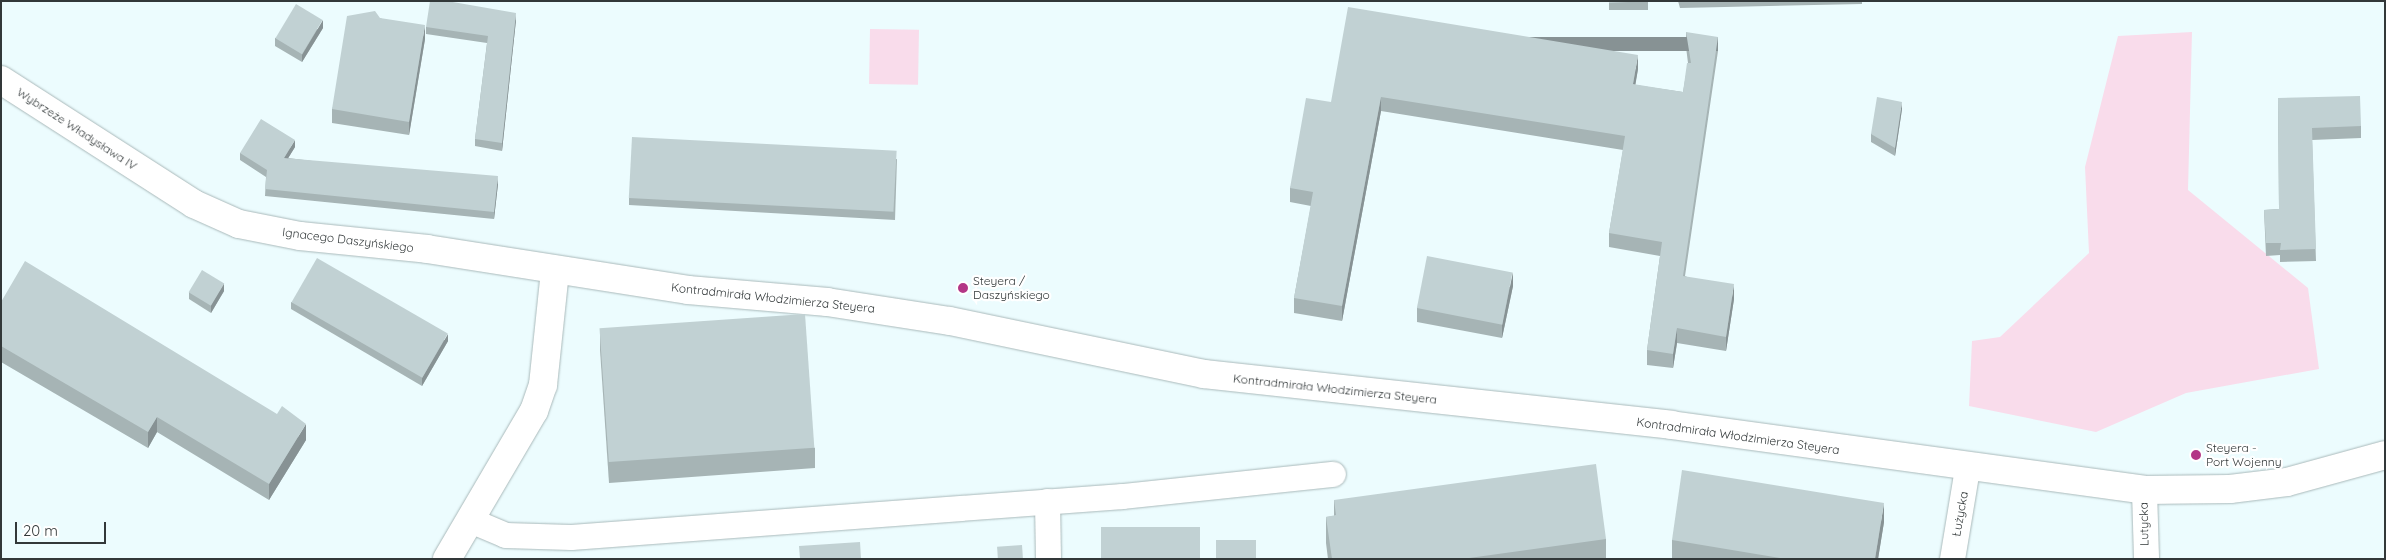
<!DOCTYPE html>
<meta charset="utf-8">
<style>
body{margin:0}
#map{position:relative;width:2386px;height:560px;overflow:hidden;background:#ecfcfe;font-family:Quicksand,sans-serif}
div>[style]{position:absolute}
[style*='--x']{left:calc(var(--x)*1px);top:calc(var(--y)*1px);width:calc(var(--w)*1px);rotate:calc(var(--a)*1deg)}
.green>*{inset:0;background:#f9dceb;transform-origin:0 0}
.roads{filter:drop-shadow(0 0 1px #a9b9ba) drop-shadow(0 0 1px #a9b9ba)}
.minor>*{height:25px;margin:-12.5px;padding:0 12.5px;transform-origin:12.5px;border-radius:12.5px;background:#fff}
.tertiary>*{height:28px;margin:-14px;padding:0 14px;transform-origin:14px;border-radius:14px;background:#fff}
.wall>*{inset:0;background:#a6b4b5;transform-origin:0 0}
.shaded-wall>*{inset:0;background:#879294;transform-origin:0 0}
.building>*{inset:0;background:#c1d1d3;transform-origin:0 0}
.dots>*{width:14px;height:14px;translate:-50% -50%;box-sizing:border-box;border:2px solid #fff;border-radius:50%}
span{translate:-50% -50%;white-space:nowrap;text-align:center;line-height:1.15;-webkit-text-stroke:4.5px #fff;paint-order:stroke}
.street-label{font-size:12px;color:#323839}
.poi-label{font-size:12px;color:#323839}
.left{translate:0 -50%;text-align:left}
.frame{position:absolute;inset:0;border:2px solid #323839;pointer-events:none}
.scale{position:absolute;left:15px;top:522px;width:91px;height:22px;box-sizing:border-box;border:2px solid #323839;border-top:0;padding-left:6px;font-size:15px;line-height:18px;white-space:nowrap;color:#323839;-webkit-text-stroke:4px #fff;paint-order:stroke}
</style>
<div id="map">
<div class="green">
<div style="left:870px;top:29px;width:49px;height:55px;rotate:1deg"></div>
<div style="clip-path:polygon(2192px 32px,2188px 190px,2308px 288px,2319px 369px,2186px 393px,2096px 432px,1969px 406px,1972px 341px,2000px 337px,2089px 253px,2085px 167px,2118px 36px)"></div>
</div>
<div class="roads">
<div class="minor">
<div style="--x:2144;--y:490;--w:69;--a:88.3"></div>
<div style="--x:1047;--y:501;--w:58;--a:89"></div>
<div style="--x:470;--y:520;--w:38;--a:23"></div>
<div style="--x:505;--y:535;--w:66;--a:1.7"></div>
<div style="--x:571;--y:537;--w:553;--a:-4.26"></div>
<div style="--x:1122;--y:496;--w:212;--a:-6"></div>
<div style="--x:1952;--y:559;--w:92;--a:-80.6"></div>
</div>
<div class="tertiary">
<div style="--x:1;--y:80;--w:229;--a:32.7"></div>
<div style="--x:194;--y:204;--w:49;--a:24"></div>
<div style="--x:239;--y:224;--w:62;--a:11.1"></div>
<div style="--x:300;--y:236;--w:128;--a:5.8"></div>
<div style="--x:427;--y:249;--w:264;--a:8.9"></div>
<div style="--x:688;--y:290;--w:140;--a:4.9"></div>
<div style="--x:827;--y:302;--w:124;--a:8.8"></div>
<div style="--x:950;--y:321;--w:259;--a:11.8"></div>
<div style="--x:1204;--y:374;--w:470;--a:6.2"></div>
<div style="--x:1671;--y:425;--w:477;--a:7.8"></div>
<div style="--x:2144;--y:490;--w:86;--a:-0.7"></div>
<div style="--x:2230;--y:489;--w:57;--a:-7"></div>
<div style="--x:2287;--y:482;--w:102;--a:-15.4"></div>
<div style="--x:447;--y:559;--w:172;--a:-59.6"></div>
<div style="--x:534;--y:411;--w:28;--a:-71"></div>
<div style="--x:543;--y:385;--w:116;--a:-84"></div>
</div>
</div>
<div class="wall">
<div style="left:1609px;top:1px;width:39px;height:9px"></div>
<div style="clip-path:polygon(1678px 1px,1862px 1px,1862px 4px,1680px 8px)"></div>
<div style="clip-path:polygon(380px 18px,425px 39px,409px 135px,332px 123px,332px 109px)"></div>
<div style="clip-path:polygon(516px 20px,502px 151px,475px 146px,475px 139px,487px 43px,426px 34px,426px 27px)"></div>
<div style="clip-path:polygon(323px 28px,302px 62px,275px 46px,275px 38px)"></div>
<div style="clip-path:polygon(1686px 32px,1718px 51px,1685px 276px,1734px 299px,1726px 351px,1677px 343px,1673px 368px,1647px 365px,1647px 350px,1660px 256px,1609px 247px,1609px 233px,1623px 150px,1381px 111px,1342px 321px,1294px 313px,1294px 298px,1311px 206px,1290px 202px,1290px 188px,1331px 102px,1638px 69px,1635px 85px,1683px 92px,1688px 63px,1686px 47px)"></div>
<div style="clip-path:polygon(2278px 98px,2361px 126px,2361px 138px,2312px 140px,2316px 261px,2280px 262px,2280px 255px,2266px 256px,2264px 210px,2279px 209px)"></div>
<div style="clip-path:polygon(1902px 109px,1895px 156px,1871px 142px,1871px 134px)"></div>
<div style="clip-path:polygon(295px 147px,288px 158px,498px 184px,494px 219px,265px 196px,266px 177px,240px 160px,240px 153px)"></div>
<div style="clip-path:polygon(897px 159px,895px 220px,629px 205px,629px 198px)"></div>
<div style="clip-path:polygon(1513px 286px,1502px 338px,1417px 322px,1417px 308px)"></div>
<div style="clip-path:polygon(224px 291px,211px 313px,189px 299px,189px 292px)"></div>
<div style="clip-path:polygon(1px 302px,306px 440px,269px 500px,157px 432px,148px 448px,1px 362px)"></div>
<div style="clip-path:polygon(291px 302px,448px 341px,422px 386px,291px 309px)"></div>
<div style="clip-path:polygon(600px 329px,815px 448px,815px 468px,609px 483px,600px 350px)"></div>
<div style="clip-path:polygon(1334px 500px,1606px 539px,1606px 559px,1328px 559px,1326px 543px,1326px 517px,1334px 516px)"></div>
<div style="clip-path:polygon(1884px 522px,1878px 559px,1672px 559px,1672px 540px)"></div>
</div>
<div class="shaded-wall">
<div style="clip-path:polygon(516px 13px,516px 20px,502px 151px,502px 143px)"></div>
<div style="clip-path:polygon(323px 20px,323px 28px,302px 62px,302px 55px)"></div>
<div style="clip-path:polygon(425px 25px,425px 39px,409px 135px,409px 122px)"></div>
<div style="left:1718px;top:37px;width:14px;height:242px;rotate:90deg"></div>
<div style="clip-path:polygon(1638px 55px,1638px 69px,1633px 99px,1633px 84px)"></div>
<div style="clip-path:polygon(1381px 97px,1381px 111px,1342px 321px,1342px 306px)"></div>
<div style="clip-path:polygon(1902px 102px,1902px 109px,1895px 156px,1895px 148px)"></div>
<div style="clip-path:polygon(295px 140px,295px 147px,284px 165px,284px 158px)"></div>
<div style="clip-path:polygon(498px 176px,498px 184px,494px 219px,494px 212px)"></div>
<div style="clip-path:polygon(1513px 272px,1513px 286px,1502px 338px,1502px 325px)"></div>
<div style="clip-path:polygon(224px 283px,224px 291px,211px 313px,211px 305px)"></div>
<div style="clip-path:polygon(1734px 284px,1734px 299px,1726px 351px,1726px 337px)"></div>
<div style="clip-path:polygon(1677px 328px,1677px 343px,1673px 368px,1673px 354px)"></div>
<div style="clip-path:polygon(448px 334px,448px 341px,422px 386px,422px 378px)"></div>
<div style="clip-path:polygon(157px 417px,157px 432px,148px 448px,148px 432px)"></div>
<div style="clip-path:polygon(306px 424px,306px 440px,269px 500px,269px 484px)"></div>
<div style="clip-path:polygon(1884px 503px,1884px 522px,1878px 559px,1875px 559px)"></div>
</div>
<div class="building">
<div style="clip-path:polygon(430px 1px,447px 1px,516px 13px,502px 143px,475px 139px,488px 36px,426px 27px)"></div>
<div style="clip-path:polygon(1609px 1px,1647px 1px,1609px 3px)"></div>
<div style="left:296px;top:4px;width:31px;height:40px;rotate:31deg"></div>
<div style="clip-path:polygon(1348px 7px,1638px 55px,1633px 84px,1683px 92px,1687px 63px,1691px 63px,1686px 32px,1718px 37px,1683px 276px,1734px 284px,1726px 337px,1677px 328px,1673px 354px,1647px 350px,1662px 242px,1609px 233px,1625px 136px,1381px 97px,1342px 306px,1294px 298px,1313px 192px,1290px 188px,1306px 98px,1331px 102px)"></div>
<div style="clip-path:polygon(375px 11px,380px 18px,425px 25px,409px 122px,332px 109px,347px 16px)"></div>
<div style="clip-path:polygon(2360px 96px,2361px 126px,2312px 128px,2316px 249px,2280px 250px,2281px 243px,2266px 243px,2264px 210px,2279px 209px,2278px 98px)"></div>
<div style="clip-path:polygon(1877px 97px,1902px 102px,1895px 148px,1871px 134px)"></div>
<div style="clip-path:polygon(261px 119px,295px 140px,284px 158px,498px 176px,494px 212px,265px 189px,267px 170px,240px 153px)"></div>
<div style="left:632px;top:137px;width:265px;height:61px;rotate:3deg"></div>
<div style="left:1427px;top:256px;width:87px;height:53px;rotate:11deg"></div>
<div style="left:317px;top:258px;width:151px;height:51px;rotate:30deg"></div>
<div style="clip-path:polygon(25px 261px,277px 414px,282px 406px,306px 424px,269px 484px,157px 417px,148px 432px,1px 346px,1px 302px)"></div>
<div style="left:202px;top:270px;width:26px;height:26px;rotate:31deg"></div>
<div style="left:805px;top:314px;width:134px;height:206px;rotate:86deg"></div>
<div style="clip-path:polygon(1596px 464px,1606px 539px,1462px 559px,1332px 559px,1326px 517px,1336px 515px,1334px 500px)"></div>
<div style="clip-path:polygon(1682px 470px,1884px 503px,1875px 559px,1786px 559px,1672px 540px)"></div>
<div style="left:1200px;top:527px;width:32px;height:99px;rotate:90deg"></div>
<div style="left:1216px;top:540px;width:40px;height:19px"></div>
<div style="clip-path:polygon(860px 542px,861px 559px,800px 559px,799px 546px)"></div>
<div style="left:1022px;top:545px;width:14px;height:25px;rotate:86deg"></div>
</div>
<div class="dots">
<div style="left:963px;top:288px;background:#b33686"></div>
<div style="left:2196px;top:455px;background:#b33686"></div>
</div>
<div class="street-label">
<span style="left:77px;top:129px;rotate:33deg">Wybrzeże Władysława IV</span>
<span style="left:348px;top:240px;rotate:7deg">Ignacego Daszyńskiego</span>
<span style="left:773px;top:298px;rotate:6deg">Kontradmirała Włodzimierza Steyera</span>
<span style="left:1335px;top:389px;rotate:6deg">Kontradmirała Włodzimierza Steyera</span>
<span style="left:1738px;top:436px;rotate:8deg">Kontradmirała Włodzimierza Steyera</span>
<span style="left:1960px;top:514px;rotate:-80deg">Łużycka</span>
<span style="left:2144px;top:524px;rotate:-91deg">Lutycka</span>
</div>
<div class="poi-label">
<span class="left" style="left:973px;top:288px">Steyera /<br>Daszyńskiego</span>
<span class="left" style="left:2206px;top:455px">Steyera -<br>Port Wojenny</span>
</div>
<div class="frame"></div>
<div class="scale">20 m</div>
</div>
